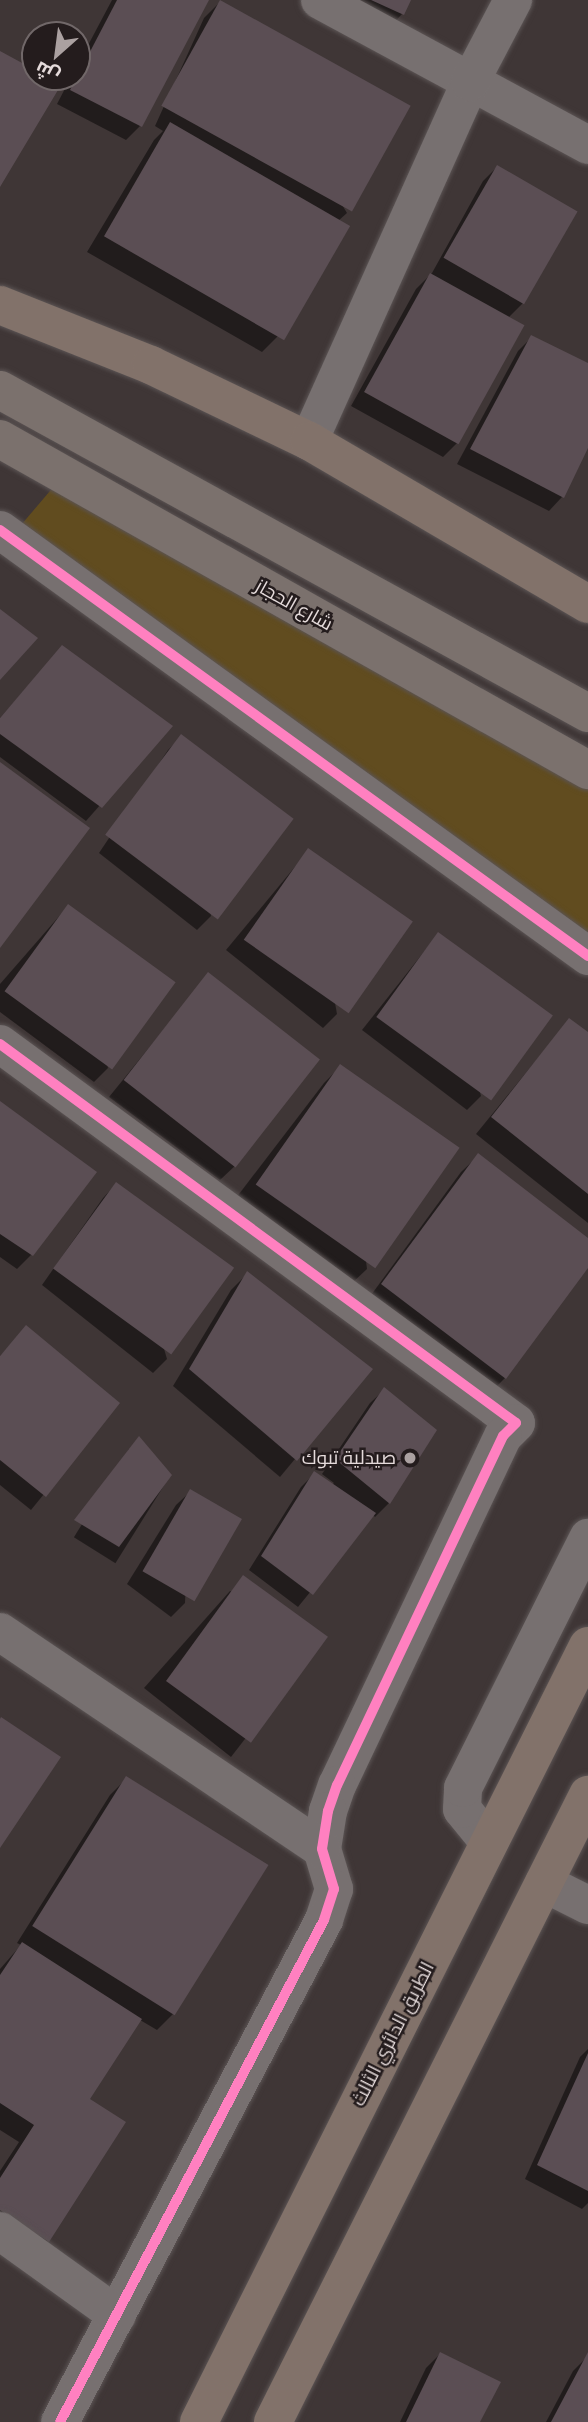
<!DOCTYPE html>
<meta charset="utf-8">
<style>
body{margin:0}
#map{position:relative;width:588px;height:2422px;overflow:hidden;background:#3f3636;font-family:"IBM Plex Sans",Cairo,sans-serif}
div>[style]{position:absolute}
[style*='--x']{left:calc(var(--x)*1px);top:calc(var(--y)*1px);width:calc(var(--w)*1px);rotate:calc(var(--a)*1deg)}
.green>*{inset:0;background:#614c1f}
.shadow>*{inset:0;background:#0007;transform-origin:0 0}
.building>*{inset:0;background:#5b4e54;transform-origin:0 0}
.roads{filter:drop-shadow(0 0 2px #5b5454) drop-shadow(0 0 2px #5b5454)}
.minor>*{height:38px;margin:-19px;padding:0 19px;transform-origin:19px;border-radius:19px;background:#777070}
.secondary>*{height:38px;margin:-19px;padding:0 19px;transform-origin:19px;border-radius:19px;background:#7b716d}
.trunk>*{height:38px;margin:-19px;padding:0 19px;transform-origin:19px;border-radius:19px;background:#82726a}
.cycleway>*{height:10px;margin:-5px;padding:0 5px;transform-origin:5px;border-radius:5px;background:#ff80c0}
.dots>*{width:19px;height:19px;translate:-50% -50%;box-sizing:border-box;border:4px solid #241c1d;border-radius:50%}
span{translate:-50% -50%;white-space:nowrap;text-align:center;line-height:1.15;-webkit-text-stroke:5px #241c1d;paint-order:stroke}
.street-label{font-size:19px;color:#e5dbdb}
.poi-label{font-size:19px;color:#e5dbdb}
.right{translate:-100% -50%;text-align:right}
.north{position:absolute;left:21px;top:21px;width:70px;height:70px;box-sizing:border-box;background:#241c1d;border:2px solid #716869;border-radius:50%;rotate:208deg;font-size:19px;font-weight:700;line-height:28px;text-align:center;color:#e5dbdb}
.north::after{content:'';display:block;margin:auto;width:24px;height:32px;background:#aba1a1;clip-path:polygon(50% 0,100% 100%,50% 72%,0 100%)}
</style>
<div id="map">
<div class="green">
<div style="clip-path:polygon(61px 478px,588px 774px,588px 954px,10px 538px)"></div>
</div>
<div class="shadow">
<div style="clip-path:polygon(112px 0,207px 0,140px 126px,126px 140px,57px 104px,71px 77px,77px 77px,77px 66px)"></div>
<div style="clip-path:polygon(324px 0,409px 0,402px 14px,386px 31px)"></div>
<div style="clip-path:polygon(220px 2px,347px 213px,337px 222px,279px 335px,262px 352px,87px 252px,154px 140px,163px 131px,155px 126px,204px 18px)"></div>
<div style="clip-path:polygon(497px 167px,523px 303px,508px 318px,457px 443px,443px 457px,351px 406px,416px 289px,432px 273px,483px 181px)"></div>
<div style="clip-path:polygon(532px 337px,588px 365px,588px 444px,562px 497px,549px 511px,457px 464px,518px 351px)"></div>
<div style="clip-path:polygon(62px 647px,170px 726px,86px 821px,0 757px,0 718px)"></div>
<div style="clip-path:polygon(182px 736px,211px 916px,197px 930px,99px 853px,168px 750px)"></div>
<div style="clip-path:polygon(308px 851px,337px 1014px,323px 1028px,226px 950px)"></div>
<div style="clip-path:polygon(68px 906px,108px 1068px,94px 1082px,0 1012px,0 984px)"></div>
<div style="clip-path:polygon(438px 934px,481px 1096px,467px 1110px,362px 1030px)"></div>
<div style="clip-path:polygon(208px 975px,237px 1164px,220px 1180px,109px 1097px)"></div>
<div style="clip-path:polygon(569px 1020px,588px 1035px,588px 1223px,476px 1134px)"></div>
<div style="clip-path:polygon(341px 1066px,367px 1269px,350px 1285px,236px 1198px,324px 1083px)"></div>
<div style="clip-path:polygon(0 1103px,31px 1255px,17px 1269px,0 1257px)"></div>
<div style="clip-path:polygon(478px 1156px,588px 1241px,588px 1265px,505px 1378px,489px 1394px,366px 1302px,461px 1172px)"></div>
<div style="clip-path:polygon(116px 1184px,167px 1359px,153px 1373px,42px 1285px,103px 1198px)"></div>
<div style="clip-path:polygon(247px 1274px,370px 1369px,280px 1477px,173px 1386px,231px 1290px)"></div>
<div style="clip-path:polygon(26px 1328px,118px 1403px,31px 1510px,0 1485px,0 1356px)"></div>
<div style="clip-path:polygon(384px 1390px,435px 1431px,389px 1503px,375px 1517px,373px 1515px,298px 1607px,249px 1570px,301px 1487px,315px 1473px,332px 1485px,334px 1483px,322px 1474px,370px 1403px)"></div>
<div style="left:129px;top:1449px;width:49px;height:104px;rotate:32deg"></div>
<div style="clip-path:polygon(190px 1492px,185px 1603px,171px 1617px,127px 1584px,176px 1505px)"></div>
<div style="clip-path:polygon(230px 1591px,325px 1636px,231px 1757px,144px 1688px)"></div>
<div style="clip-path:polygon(127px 1778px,173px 2014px,157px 2030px,140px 2020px,88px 2100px,48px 2240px,31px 2257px,0 2237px,0 2171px,19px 2142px,0 2130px,0 1969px,21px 1945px,17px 1943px,110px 1795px)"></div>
<div style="clip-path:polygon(588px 2049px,588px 2203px,582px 2209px,525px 2179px,580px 2057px)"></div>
<div style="clip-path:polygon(440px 2354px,478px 2422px,400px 2422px,426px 2368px)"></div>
<div style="clip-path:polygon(587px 2357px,588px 2422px,546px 2422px,573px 2371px)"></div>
</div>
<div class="building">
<div style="clip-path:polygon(117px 0,209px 0,142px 127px,70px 90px)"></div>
<div style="left:220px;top:0;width:218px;height:121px;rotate:29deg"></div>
<div style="clip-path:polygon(371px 0,411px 0,404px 15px)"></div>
<div style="clip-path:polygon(0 51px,35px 70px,35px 77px,47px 77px,61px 85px,0 187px)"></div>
<div style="left:170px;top:122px;width:208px;height:132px;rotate:30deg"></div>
<div style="left:497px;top:165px;width:93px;height:107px;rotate:30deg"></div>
<div style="left:430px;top:273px;width:108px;height:136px;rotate:29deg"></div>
<div style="clip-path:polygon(531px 335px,588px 363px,588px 448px,564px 498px,470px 449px)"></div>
<div style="clip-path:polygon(0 609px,38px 638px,0 680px)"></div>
<div style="clip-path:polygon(62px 645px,173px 726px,102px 808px,0 734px,0 718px)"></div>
<div style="left:181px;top:734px;width:141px;height:126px;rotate:37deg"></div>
<div style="clip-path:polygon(0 762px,90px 828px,0 948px)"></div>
<div style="left:308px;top:848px;width:128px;height:112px;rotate:35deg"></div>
<div style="left:68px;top:904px;width:133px;height:108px;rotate:36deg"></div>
<div style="left:438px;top:932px;width:142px;height:105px;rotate:36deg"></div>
<div style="left:208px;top:972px;width:142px;height:137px;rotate:38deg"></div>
<div style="clip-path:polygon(569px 1018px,588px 1032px,588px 1194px,491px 1117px)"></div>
<div style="left:340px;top:1064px;width:146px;height:147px;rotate:35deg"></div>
<div style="clip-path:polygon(0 1101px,97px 1172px,33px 1256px,0 1234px)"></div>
<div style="clip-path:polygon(478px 1153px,588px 1238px,588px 1268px,506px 1379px,381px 1284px)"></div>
<div style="left:116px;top:1182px;width:146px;height:107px;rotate:36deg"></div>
<div style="clip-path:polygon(247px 1271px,373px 1369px,297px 1461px,189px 1369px)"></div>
<div style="clip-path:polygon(26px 1325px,120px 1403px,46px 1497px,0 1460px,0 1356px)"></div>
<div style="clip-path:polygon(384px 1387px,437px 1430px,390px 1504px,335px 1459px)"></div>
<div style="clip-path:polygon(139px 1436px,172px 1475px,119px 1547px,74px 1520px)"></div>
<div style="clip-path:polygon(314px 1471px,376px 1513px,313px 1595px,261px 1556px)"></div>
<div style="left:190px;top:1489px;width:60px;height:95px;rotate:30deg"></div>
<div style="left:243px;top:1575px;width:105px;height:131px;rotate:36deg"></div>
<div style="clip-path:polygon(1px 1717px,61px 1757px,0 1848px,0 1719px)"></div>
<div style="left:126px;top:1776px;width:168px;height:177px;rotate:32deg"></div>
<div style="clip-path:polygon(22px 1942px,142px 2019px,90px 2099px,126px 2122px,49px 2242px,0 2210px,0 2178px,34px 2125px,0 2103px,0 1975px)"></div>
<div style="clip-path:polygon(588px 2053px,588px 2191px,537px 2165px)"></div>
<div style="clip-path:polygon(440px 2352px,501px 2382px,480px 2422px,406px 2422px)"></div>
<div style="clip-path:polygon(588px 2352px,588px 2422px,551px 2422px)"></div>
</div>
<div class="roads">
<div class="minor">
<div style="--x:320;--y:0;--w:305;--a:28.4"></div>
<div style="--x:309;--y:441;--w:393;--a:-65.8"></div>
<div style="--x:470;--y:82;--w:93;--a:-62.3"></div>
<div style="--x:0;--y:530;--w:726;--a:35.92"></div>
<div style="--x:0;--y:1044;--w:640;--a:36.3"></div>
<div style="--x:516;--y:1423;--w:18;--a:135"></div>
<div style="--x:503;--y:1436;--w:386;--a:115.4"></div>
<div style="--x:337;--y:1785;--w:28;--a:109"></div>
<div style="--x:328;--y:1811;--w:38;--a:99"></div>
<div style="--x:322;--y:1849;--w:42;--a:73.3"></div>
<div style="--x:334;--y:1889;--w:33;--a:108"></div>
<div style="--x:324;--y:1920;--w:567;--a:117.74"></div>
<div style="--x:0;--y:1632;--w:388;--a:34"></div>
<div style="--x:488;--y:1841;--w:41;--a:-129.1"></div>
<div style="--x:462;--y:1809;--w:21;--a:-87"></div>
<div style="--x:463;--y:1788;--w:280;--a:-63.4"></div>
<div style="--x:544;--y:1883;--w:49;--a:26.6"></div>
<div style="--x:0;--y:2231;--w:144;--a:35.7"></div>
</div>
<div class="secondary">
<div style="--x:0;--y:390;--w:671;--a:28.78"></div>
<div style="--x:0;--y:439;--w:675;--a:29.38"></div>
</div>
<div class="trunk">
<div style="--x:0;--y:305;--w:162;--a:21.7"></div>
<div style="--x:151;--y:365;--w:175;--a:25.7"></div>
<div style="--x:309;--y:441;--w:323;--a:30.3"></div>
<div style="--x:199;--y:2422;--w:868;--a:-63.38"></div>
<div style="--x:273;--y:2422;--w:702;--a:-63.33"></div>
</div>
</div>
<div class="cycleway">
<div style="--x:0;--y:530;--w:726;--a:35.92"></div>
<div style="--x:0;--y:1044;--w:640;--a:36.3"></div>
<div style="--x:516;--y:1423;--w:18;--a:135"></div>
<div style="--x:503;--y:1436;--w:386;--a:115.4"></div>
<div style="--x:337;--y:1785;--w:28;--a:109"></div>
<div style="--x:328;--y:1811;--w:38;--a:99"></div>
<div style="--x:322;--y:1849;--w:42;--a:73.3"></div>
<div style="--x:334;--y:1889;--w:33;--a:108"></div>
<div style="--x:324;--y:1920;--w:567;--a:117.74"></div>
</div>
<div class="dots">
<div style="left:410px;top:1458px;background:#aba1a1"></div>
</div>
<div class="street-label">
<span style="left:294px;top:605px;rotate:29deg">شارع الحجاز</span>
<span style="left:393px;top:2034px;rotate:-63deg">الطريق الدائري الثالث</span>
</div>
<div class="poi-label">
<span class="right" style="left:396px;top:1458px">صيدلية تبوك</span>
</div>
<div class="north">ش</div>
</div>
